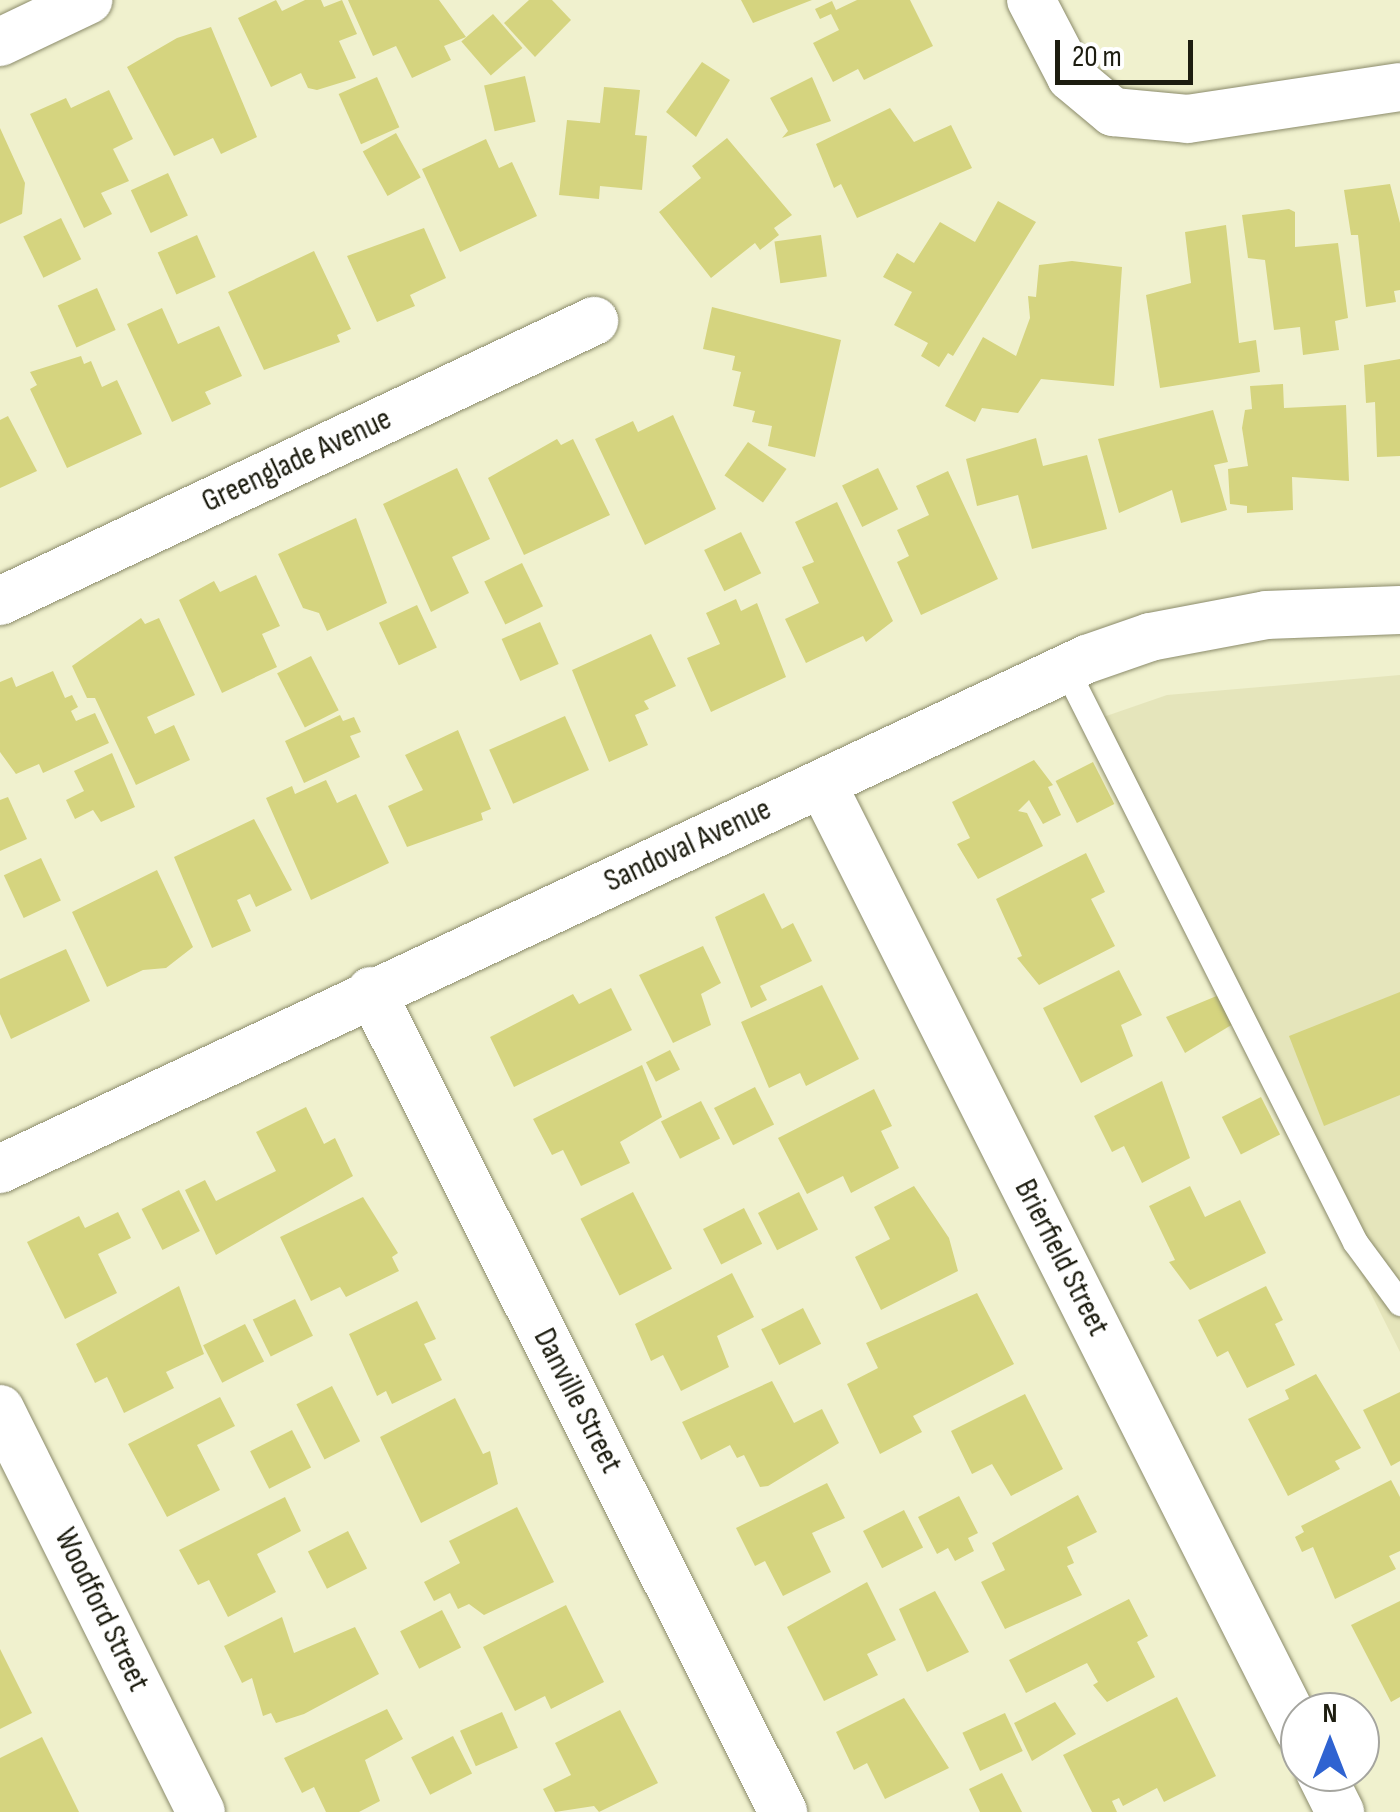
<!DOCTYPE html>
<style>
body{margin:0}
#map{position:relative;width:1400px;height:1812px;overflow:hidden;background:#f0f1ce;font-family:"Sofia Sans Condensed",sans-serif}
div>[style]{position:absolute}
[style*='--x']{left:calc(var(--x)*1px);top:calc(var(--y)*1px);width:calc(var(--w)*1px);rotate:calc(var(--a)*1deg)}
.built>*{inset:0;background:#e5e5bb}
.building>*{inset:0;background:#d5d47f;transform-origin:0 0}
.roads{filter:drop-shadow(0 0 2px #8b8b6b) drop-shadow(0 0 2px #8b8b6b)}
.service>*{height:25px;margin:-12.5px;padding:0 12.5px;transform-origin:12.5px;border-radius:12.5px;background:#fff}
.minor>*{height:48px;margin:-24px;padding:0 24px;transform-origin:24px;border-radius:24px;background:#fff}
span{translate:-50% -50%;white-space:nowrap;text-align:center;line-height:1.15;-webkit-text-stroke:8px #fff;paint-order:stroke}
.street-label{font-size:32px;color:#1d1d10}
.north{position:absolute;left:1280px;top:1692px;width:100px;height:100px;box-sizing:border-box;background:#fff;border:2px solid #a5a59f;border-radius:50%;rotate:0deg;font-size:28px;font-weight:700;line-height:40px;text-align:center;color:#1d1d10}
.north::after{content:'';display:block;margin:auto;width:35px;height:45px;background:#2f63d1;clip-path:polygon(50% 0,100% 100%,50% 72%,0 100%)}
.scale{position:absolute;left:1055px;top:40px;width:138px;height:45px;box-sizing:border-box;border:5px solid #1d1d10;border-top:0;padding-left:12px;font-size:30px;line-height:35px;white-space:nowrap;color:#1d1d10;-webkit-text-stroke:8px #fff;paint-order:stroke}
</style>
<div id="map">
<div class="built">
<div style="clip-path:polygon(1400px 675px,1400px 1352px,1086px 723px,1167px 695px)"></div>
</div>
<div class="building">
<div style="clip-path:polygon(276px 0,282px 11px,305px 0,321px 0,324px 7px,342px 0,357px 34px,339px 41px,356px 78px,317px 90px,308px 88px,301px 73px,271px 87px,238px 18px)"></div>
<div style="clip-path:polygon(348px 0,439px 0,466px 37px,444px 46px,451px 60px,412px 78px,396px 46px,373px 56px)"></div>
<div style="clip-path:polygon(529px 0,552px 0,571px 20px,535px 57px,504px 23px)"></div>
<div style="clip-path:polygon(741px 0,812px 0,753px 23px)"></div>
<div style="clip-path:polygon(857px 0,910px 0,933px 46px,864px 80px,858px 69px,833px 82px,813px 43px,839px 30px,831px 14px,820px 19px,815px 9px,832px 1px,836px 10px)"></div>
<div style="left:493px;top:14px;width:45px;height:42px;rotate:49deg"></div>
<div style="clip-path:polygon(211px 27px,257px 137px,221px 154px,213px 138px,174px 156px,127px 67px,177px 38px)"></div>
<div style="clip-path:polygon(702px 62px,730px 80px,696px 137px,666px 112px)"></div>
<div style="left:525px;top:76px;width:47px;height:42px;rotate:77deg"></div>
<div style="left:377px;top:77px;width:55px;height:42px;rotate:66deg"></div>
<div style="clip-path:polygon(812px 77px,831px 121px,782px 138px,788px 131px,770px 98px)"></div>
<div style="clip-path:polygon(604px 87px,640px 90px,635px 135px,647px 136px,642px 190px,600px 186px,599px 199px,559px 195px,567px 120px,600px 123px)"></div>
<div style="clip-path:polygon(109px 90px,133px 139px,113px 149px,129px 181px,101px 193px,112px 214px,84px 228px,30px 114px,66px 98px,71px 108px)"></div>
<div style="clip-path:polygon(890px 108px,914px 142px,951px 125px,972px 168px,857px 218px,841px 184px,834px 188px,816px 144px)"></div>
<div style="clip-path:polygon(0 128px,25px 183px,22px 214px,0 224px)"></div>
<div style="left:396px;top:133px;width:51px;height:38px;rotate:61deg"></div>
<div style="clip-path:polygon(727px 138px,792px 215px,774px 228px,779px 235px,760px 250px,755px 243px,711px 278px,659px 212px,701px 178px,692px 166px)"></div>
<div style="clip-path:polygon(486px 139px,499px 168px,512px 162px,537px 216px,460px 252px,422px 169px)"></div>
<div style="left:168px;top:173px;width:47px;height:41px;rotate:65deg"></div>
<div style="clip-path:polygon(1390px 184px,1400px 223px,1400px 290px,1394px 291px,1396px 302px,1366px 307px,1358px 235px,1351px 235px,1344px 190px)"></div>
<div style="clip-path:polygon(998px 201px,1036px 222px,953px 356px,948px 353px,939px 367px,921px 356px,928px 343px,894px 325px,912px 292px,883px 277px,897px 253px,914px 263px,940px 222px,975px 242px)"></div>
<div style="clip-path:polygon(1289px 209px,1295px 212px,1295px 247px,1338px 243px,1348px 318px,1335px 321px,1339px 350px,1303px 355px,1300px 327px,1274px 330px,1265px 260px,1248px 258px,1242px 215px)"></div>
<div style="left:61px;top:218px;width:46px;height:42px;rotate:64deg"></div>
<div style="clip-path:polygon(1226px 225px,1239px 343px,1256px 340px,1260px 372px,1160px 388px,1146px 295px,1191px 283px,1185px 232px)"></div>
<div style="clip-path:polygon(424px 228px,446px 278px,410px 295px,415px 306px,377px 322px,347px 256px)"></div>
<div style="left:197px;top:235px;width:46px;height:43px;rotate:66deg"></div>
<div style="left:821px;top:235px;width:42px;height:47px;rotate:82deg"></div>
<div style="clip-path:polygon(314px 251px,351px 329px,337px 335px,340px 342px,264px 370px,228px 292px)"></div>
<div style="clip-path:polygon(1072px 261px,1122px 267px,1114px 386px,1041px 379px,1018px 413px,982px 408px,975px 422px,945px 406px,983px 337px,1016px 356px,1030px 318px,1028px 296px,1036px 297px,1039px 265px)"></div>
<div style="left:97px;top:288px;width:46px;height:43px;rotate:66deg"></div>
<div style="clip-path:polygon(712px 307px,841px 340px,815px 457px,768px 446px,772px 426px,752px 422px,755px 411px,733px 406px,741px 372px,732px 370px,735px 356px,703px 349px)"></div>
<div style="clip-path:polygon(162px 308px,178px 344px,219px 326px,242px 376px,205px 392px,211px 404px,172px 422px,127px 324px)"></div>
<div style="clip-path:polygon(81px 356px,84px 364px,91px 361px,102px 387px,117px 380px,142px 434px,67px 468px,30px 389px,37px 385px,30px 372px)"></div>
<div style="clip-path:polygon(1400px 359px,1400px 456px,1377px 457px,1375px 402px,1366px 403px,1364px 365px)"></div>
<div style="clip-path:polygon(1283px 384px,1284px 408px,1346px 405px,1349px 481px,1292px 477px,1293px 510px,1247px 513px,1247px 506px,1230px 504px,1228px 469px,1248px 466px,1242px 428px,1245px 410px,1252px 409px,1250px 386px)"></div>
<div style="clip-path:polygon(1213px 410px,1228px 462px,1214px 465px,1227px 510px,1181px 523px,1172px 490px,1119px 513px,1098px 439px)"></div>
<div style="clip-path:polygon(673px 415px,716px 509px,645px 545px,595px 439px,633px 421px,638px 432px)"></div>
<div style="clip-path:polygon(8px 416px,37px 471px,0 488px,0 420px)"></div>
<div style="clip-path:polygon(1036px 438px,1043px 466px,1087px 455px,1107px 529px,1032px 549px,1018px 495px,977px 506px,966px 459px)"></div>
<div style="clip-path:polygon(557px 439px,561px 445px,573px 439px,610px 515px,524px 555px,488px 478px)"></div>
<div style="left:748px;top:442px;width:47px;height:41px;rotate:35deg"></div>
<div style="clip-path:polygon(457px 468px,490px 539px,452px 557px,469px 593px,431px 612px,383px 504px)"></div>
<div style="left:878px;top:468px;width:46px;height:40px;rotate:64deg"></div>
<div style="clip-path:polygon(948px 471px,998px 579px,921px 615px,897px 562px,909px 556px,897px 530px,929px 515px,916px 486px)"></div>
<div style="clip-path:polygon(837px 502px,893px 621px,866px 642px,863px 636px,806px 663px,785px 619px,819px 603px,802px 567px,814px 562px,795px 522px)"></div>
<div style="clip-path:polygon(356px 518px,387px 603px,327px 631px,319px 613px,303px 608px,278px 554px)"></div>
<div style="left:741px;top:532px;width:46px;height:41px;rotate:64deg"></div>
<div style="left:522px;top:563px;width:48px;height:42px;rotate:64deg"></div>
<div style="clip-path:polygon(256px 575px,280px 626px,262px 634px,277px 667px,222px 693px,179px 600px,214px 581px,220px 592px)"></div>
<div style="clip-path:polygon(736px 599px,741px 611px,757px 603px,786px 677px,711px 712px,687px 658px,720px 644px,706px 613px)"></div>
<div style="left:417px;top:605px;width:47px;height:42px;rotate:65deg"></div>
<div style="clip-path:polygon(141px 618px,145px 624px,159px 618px,195px 695px,147px 717px,155px 734px,174px 725px,190px 760px,136px 785px,95px 698px,87px 698px,72px 666px)"></div>
<div style="left:540px;top:622px;width:46px;height:42px;rotate:66deg"></div>
<div style="clip-path:polygon(651px 634px,676px 686px,644px 701px,649px 709px,635px 715px,648px 745px,609px 762px,572px 670px)"></div>
<div style="left:311px;top:656px;width:61px;height:38px;rotate:63deg"></div>
<div style="clip-path:polygon(53px 671px,65px 698px,72px 695px,78px 707px,71px 711px,76px 721px,95px 713px,109px 743px,43px 773px,39px 764px,16px 774px,0 752px,0 682px,12px 677px,16px 687px)"></div>
<div style="clip-path:polygon(340px 715px,343px 721px,354px 717px,361px 732px,350px 736px,360px 757px,304px 783px,285px 741px)"></div>
<div style="left:565px;top:716px;width:59px;height:83px;rotate:66deg"></div>
<div style="clip-path:polygon(458px 730px,491px 809px,481px 813px,483px 820px,407px 847px,388px 806px,423px 790px,405px 755px)"></div>
<div style="clip-path:polygon(112px 753px,135px 807px,101px 822px,93px 810px,75px 819px,66px 800px,84px 791px,74px 771px)"></div>
<div style="clip-path:polygon(1034px 760px,1053px 785px,1048px 787px,1061px 815px,1043px 824px,1029px 800px,1018px 811px,1027px 813px,1043px 846px,978px 879px,957px 844px,970px 838px,952px 802px)"></div>
<div style="left:1093px;top:762px;width:47px;height:42px;rotate:63deg"></div>
<div style="clip-path:polygon(326px 780px,337px 803px,356px 794px,389px 863px,311px 900px,266px 798px,292px 786px,295px 794px)"></div>
<div style="clip-path:polygon(8px 797px,27px 839px,0 851px,0 800px)"></div>
<div style="clip-path:polygon(254px 819px,292px 890px,256px 907px,250px 894px,237px 900px,251px 931px,212px 948px,174px 857px)"></div>
<div style="clip-path:polygon(1086px 853px,1105px 892px,1091px 899px,1115px 946px,1039px 985px,1017px 958px,1022px 956px,996px 899px)"></div>
<div style="left:41px;top:858px;width:47px;height:41px;rotate:65deg"></div>
<div style="clip-path:polygon(157px 870px,193px 947px,166px 968px,143px 970px,107px 987px,72px 912px)"></div>
<div style="clip-path:polygon(764px 893px,782px 929px,793px 923px,812px 961px,760px 986px,767px 1000px,751px 1008px,715px 917px)"></div>
<div style="clip-path:polygon(703px 946px,721px 983px,701px 994px,711px 1025px,673px 1043px,639px 975px)"></div>
<div style="clip-path:polygon(66px 949px,90px 1001px,11px 1039px,0 1014px,0 979px)"></div>
<div style="clip-path:polygon(1119px 970px,1142px 1015px,1121px 1025px,1133px 1056px,1081px 1083px,1043px 1008px)"></div>
<div style="clip-path:polygon(822px 985px,859px 1059px,806px 1086px,800px 1073px,769px 1088px,741px 1022px)"></div>
<div style="clip-path:polygon(611px 988px,632px 1030px,514px 1087px,490px 1037px,573px 994px,579px 1004px)"></div>
<div style="clip-path:polygon(1400px 992px,1400px 1095px,1324px 1126px,1289px 1036px)"></div>
<div style="clip-path:polygon(1219px 995px,1233px 1024px,1185px 1053px,1166px 1017px)"></div>
<div style="left:670px;top:1050px;width:22px;height:27px;rotate:63deg"></div>
<div style="clip-path:polygon(642px 1065px,662px 1117px,620px 1142px,630px 1163px,581px 1186px,563px 1150px,552px 1155px,533px 1119px)"></div>
<div style="clip-path:polygon(1162px 1081px,1190px 1158px,1142px 1183px,1124px 1146px,1112px 1152px,1094px 1116px)"></div>
<div style="left:755px;top:1087px;width:42px;height:46px;rotate:63deg"></div>
<div style="clip-path:polygon(874px 1089px,892px 1126px,881px 1131px,899px 1168px,851px 1193px,843px 1176px,807px 1194px,778px 1138px)"></div>
<div style="left:1261px;top:1097px;width:42px;height:44px;rotate:63deg"></div>
<div style="left:701px;top:1101px;width:42px;height:45px;rotate:63deg"></div>
<div style="clip-path:polygon(306px 1107px,324px 1144px,335px 1138px,353px 1176px,216px 1255px,185px 1190px,205px 1180px,216px 1201px,276px 1171px,256px 1132px)"></div>
<div style="clip-path:polygon(914px 1186px,949px 1238px,958px 1271px,881px 1310px,855px 1257px,890px 1239px,874px 1207px)"></div>
<div style="clip-path:polygon(1190px 1186px,1205px 1217px,1240px 1200px,1266px 1253px,1190px 1290px,1169px 1262px,1175px 1260px,1149px 1206px)"></div>
<div style="left:179px;top:1190px;width:46px;height:42px;rotate:63deg"></div>
<div style="left:633px;top:1192px;width:86px;height:59px;rotate:63deg"></div>
<div style="left:799px;top:1192px;width:42px;height:46px;rotate:63deg"></div>
<div style="clip-path:polygon(363px 1197px,398px 1253px,392px 1257px,399px 1271px,346px 1297px,340px 1287px,311px 1301px,280px 1237px)"></div>
<div style="left:744px;top:1208px;width:40px;height:46px;rotate:63deg"></div>
<div style="clip-path:polygon(118px 1212px,131px 1238px,98px 1254px,117px 1293px,65px 1319px,27px 1242px,79px 1216px,85px 1228px)"></div>
<div style="clip-path:polygon(732px 1273px,754px 1317px,717px 1336px,729px 1367px,681px 1391px,663px 1355px,651px 1361px,635px 1324px)"></div>
<div style="clip-path:polygon(179px 1286px,204px 1354px,166px 1372px,174px 1388px,124px 1413px,107px 1377px,95px 1383px,76px 1344px)"></div>
<div style="clip-path:polygon(1266px 1286px,1283px 1320px,1275px 1324px,1295px 1365px,1247px 1388px,1228px 1351px,1217px 1357px,1198px 1320px)"></div>
<div style="clip-path:polygon(977px 1293px,1014px 1364px,913px 1416px,922px 1432px,880px 1454px,847px 1384px,878px 1368px,866px 1343px)"></div>
<div style="left:295px;top:1299px;width:41px;height:47px;rotate:64deg"></div>
<div style="clip-path:polygon(417px 1301px,436px 1339px,424px 1344px,442px 1380px,392px 1404px,386px 1391px,377px 1396px,349px 1334px)"></div>
<div style="left:803px;top:1308px;width:40px;height:47px;rotate:63deg"></div>
<div style="left:245px;top:1324px;width:42px;height:47px;rotate:63deg"></div>
<div style="clip-path:polygon(1316px 1374px,1361px 1448px,1335px 1461px,1340px 1469px,1288px 1496px,1248px 1419px,1289px 1399px,1285px 1390px)"></div>
<div style="clip-path:polygon(772px 1381px,794px 1423px,822px 1409px,839px 1443px,768px 1486px,760px 1487px,744px 1455px,737px 1458px,730px 1445px,701px 1460px,682px 1422px)"></div>
<div style="left:332px;top:1386px;width:62px;height:40px;rotate:63deg"></div>
<div style="clip-path:polygon(1400px 1392px,1400px 1461px,1391px 1466px,1363px 1410px)"></div>
<div style="clip-path:polygon(1025px 1394px,1063px 1469px,1011px 1496px,992px 1464px,972px 1474px,951px 1431px)"></div>
<div style="clip-path:polygon(220px 1397px,235px 1426px,197px 1445px,220px 1490px,167px 1517px,128px 1444px)"></div>
<div style="clip-path:polygon(455px 1398px,483px 1454px,490px 1451px,498px 1484px,421px 1523px,380px 1437px)"></div>
<div style="left:292px;top:1430px;width:42px;height:47px;rotate:63deg"></div>
<div style="clip-path:polygon(1391px 1480px,1400px 1497px,1400px 1551px,1389px 1556px,1396px 1569px,1335px 1599px,1313px 1547px,1302px 1552px,1295px 1537px,1304px 1532px,1301px 1526px)"></div>
<div style="clip-path:polygon(827px 1483px,845px 1518px,812px 1533px,831px 1572px,783px 1596px,765px 1561px,755px 1566px,736px 1528px)"></div>
<div style="clip-path:polygon(1078px 1495px,1097px 1532px,1067px 1547px,1074px 1563px,1067px 1566px,1082px 1595px,1005px 1629px,981px 1582px,1005px 1570px,992px 1543px)"></div>
<div style="clip-path:polygon(959px 1496px,978px 1533px,968px 1538px,974px 1551px,955px 1561px,948px 1548px,937px 1554px,918px 1517px)"></div>
<div style="clip-path:polygon(285px 1497px,301px 1531px,257px 1554px,276px 1592px,228px 1617px,209px 1580px,198px 1585px,179px 1550px)"></div>
<div style="clip-path:polygon(517px 1507px,554px 1582px,484px 1615px,469px 1604px,458px 1609px,450px 1593px,434px 1601px,424px 1582px,460px 1563px,449px 1541px)"></div>
<div style="left:904px;top:1510px;width:42px;height:46px;rotate:63deg"></div>
<div style="left:348px;top:1531px;width:42px;height:45px;rotate:63deg"></div>
<div style="clip-path:polygon(867px 1582px,896px 1640px,867px 1654px,878px 1675px,824px 1701px,787px 1627px)"></div>
<div style="clip-path:polygon(935px 1591px,969px 1652px,927px 1672px,899px 1609px)"></div>
<div style="clip-path:polygon(1129px 1599px,1148px 1636px,1137px 1642px,1155px 1677px,1107px 1702px,1093px 1685px,1098px 1682px,1087px 1663px,1026px 1693px,1009px 1660px)"></div>
<div style="clip-path:polygon(1400px 1601px,1400px 1697px,1391px 1702px,1351px 1625px)"></div>
<div style="clip-path:polygon(566px 1605px,604px 1682px,551px 1709px,545px 1696px,515px 1711px,483px 1647px)"></div>
<div style="left:442px;top:1610px;width:42px;height:47px;rotate:63deg"></div>
<div style="clip-path:polygon(282px 1617px,294px 1653px,355px 1627px,379px 1674px,304px 1714px,276px 1723px,271px 1713px,263px 1716px,252px 1678px,242px 1683px,224px 1646px)"></div>
<div style="clip-path:polygon(0 1649px,32px 1713px,0 1729px)"></div>
<div style="clip-path:polygon(1177px 1697px,1216px 1776px,1164px 1802px,1157px 1788px,1123px 1806px,1119px 1798px,1112px 1801px,1117px 1812px,1092px 1812px,1063px 1755px)"></div>
<div style="clip-path:polygon(904px 1698px,949px 1768px,885px 1799px,867px 1763px,854px 1770px,836px 1732px)"></div>
<div style="clip-path:polygon(1055px 1702px,1076px 1734px,1032px 1761px,1014px 1723px)"></div>
<div style="clip-path:polygon(387px 1709px,403px 1739px,365px 1760px,380px 1801px,359px 1812px,326px 1812px,314px 1787px,302px 1793px,284px 1758px)"></div>
<div style="clip-path:polygon(620px 1710px,658px 1783px,599px 1812px,594px 1806px,555px 1812px,543px 1789px,571px 1775px,555px 1743px)"></div>
<div style="left:502px;top:1712px;width:39px;height:46px;rotate:66deg"></div>
<div style="left:1005px;top:1713px;width:42px;height:47px;rotate:65deg"></div>
<div style="left:453px;top:1736px;width:42px;height:47px;rotate:63deg"></div>
<div style="clip-path:polygon(42px 1737px,79px 1812px,0 1812px,0 1758px)"></div>
<div style="clip-path:polygon(1002px 1773px,1022px 1812px,980px 1812px,969px 1789px)"></div>
</div>
<div class="roads">
<div class="service">
<div style="--x:1066;--y:669;--w:642;--a:63.24"></div>
<div style="--x:1355;--y:1242;--w:76;--a:53.6"></div>
</div>
<div class="minor">
<div style="--x:1031;--y:0;--w:87;--a:62.5"></div>
<div style="--x:1071;--y:77;--w:55;--a:39.8"></div>
<div style="--x:1113;--y:112;--w:75;--a:5.3"></div>
<div style="--x:1188;--y:119;--w:214;--a:-8.6"></div>
<div style="--x:0;--y:42;--w:98;--a:-25.5"></div>
<div style="--x:0;--y:601;--w:657;--a:-25.24"></div>
<div style="--x:822;--y:784;--w:1062;--a:63.24"></div>
<div style="--x:371;--y:991;--w:919;--a:63.35"></div>
<div style="--x:0;--y:1169;--w:1201;--a:-25.14"></div>
<div style="--x:1087;--y:659;--w:67;--a:-19.2"></div>
<div style="--x:1150;--y:637;--w:118;--a:-10.7"></div>
<div style="--x:1266;--y:615;--w:134;--a:-2.1"></div>
<div style="--x:0;--y:1409;--w:450;--a:63.5"></div>
<div style="--x:1320;--y:1772;--w:45;--a:63.4"></div>
</div>
</div>
<div class="street-label">
<span style="left:297px;top:461px;rotate:-25deg">Greenglade Avenue</span>
<span style="left:688px;top:846px;rotate:-25deg">Sandoval Avenue</span>
<span style="left:1061px;top:1258px;rotate:63deg">Brierfield Street</span>
<span style="left:577px;top:1401px;rotate:63deg">Danville Street</span>
<span style="left:101px;top:1610px;rotate:64deg">Woodford Street</span>
</div>
<div class="north">N</div>
<div class="scale">20 m</div>
</div>
